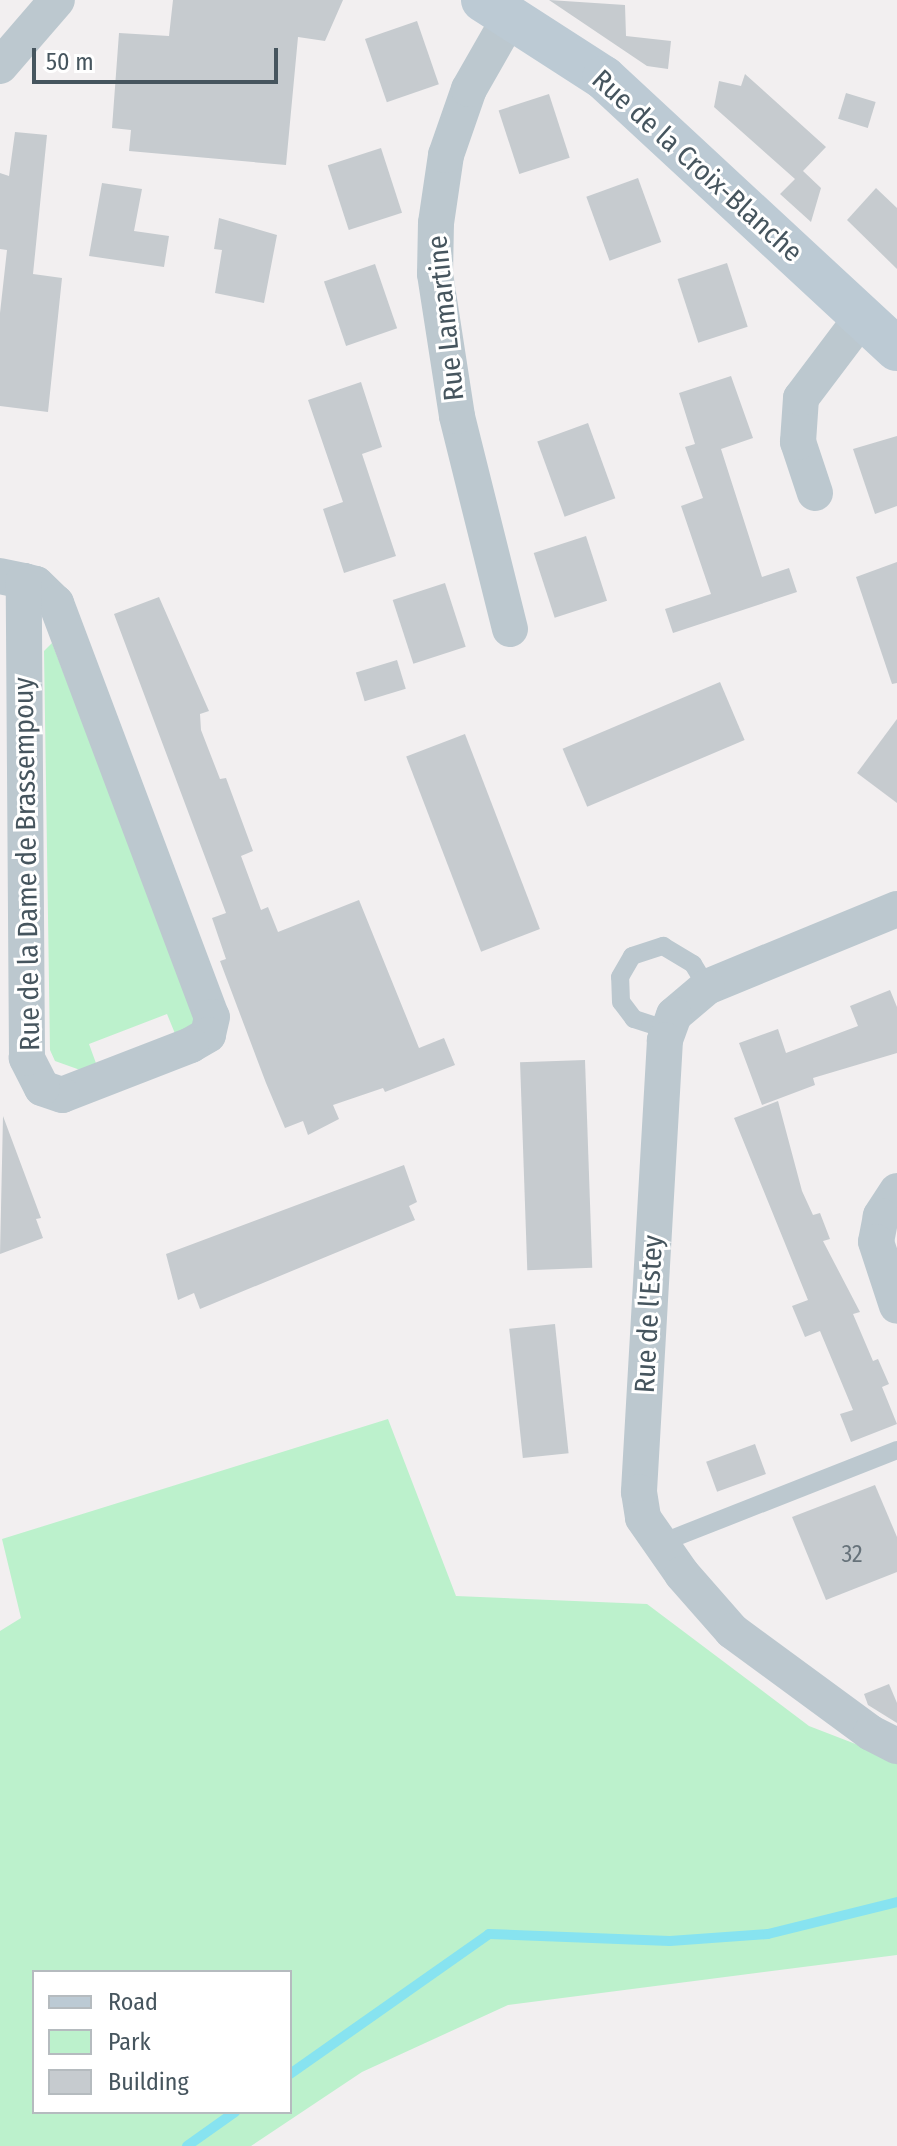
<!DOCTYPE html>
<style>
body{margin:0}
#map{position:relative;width:897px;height:2146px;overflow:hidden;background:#f2eff0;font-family:"Fira Sans Condensed",sans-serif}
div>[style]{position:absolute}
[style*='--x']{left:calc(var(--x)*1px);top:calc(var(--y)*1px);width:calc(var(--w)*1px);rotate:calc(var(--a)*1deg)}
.green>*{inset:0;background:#bcf1cc}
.stream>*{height:10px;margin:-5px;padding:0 5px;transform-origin:5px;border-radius:5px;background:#87e3f0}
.building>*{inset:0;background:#c6cbcf;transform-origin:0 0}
.service>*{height:18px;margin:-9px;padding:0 9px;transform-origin:9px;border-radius:9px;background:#bcc8cf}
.minor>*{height:36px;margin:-18px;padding:0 18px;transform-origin:18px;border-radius:18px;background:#bcc8cf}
.secondary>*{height:44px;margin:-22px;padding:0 22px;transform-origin:22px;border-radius:22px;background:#bccad4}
span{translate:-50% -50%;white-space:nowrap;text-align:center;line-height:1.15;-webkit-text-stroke:6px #fff;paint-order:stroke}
.number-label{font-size:24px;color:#66727a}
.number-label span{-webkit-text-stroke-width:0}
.street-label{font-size:28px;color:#46555e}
.legend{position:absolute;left:32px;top:1970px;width:260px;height:144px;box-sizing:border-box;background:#fff;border:2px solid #b5bbbf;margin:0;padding:10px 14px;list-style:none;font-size:24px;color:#46555e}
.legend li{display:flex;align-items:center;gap:16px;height:40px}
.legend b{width:40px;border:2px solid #b5bbbf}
.scale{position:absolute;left:32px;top:48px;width:246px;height:36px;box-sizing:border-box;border:4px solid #46555e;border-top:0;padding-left:10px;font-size:24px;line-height:28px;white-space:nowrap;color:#46555e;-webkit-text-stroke:6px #fff;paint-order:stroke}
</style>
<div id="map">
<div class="green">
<div style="clip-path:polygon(52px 643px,197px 1018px,190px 1030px,176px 1036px,167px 1014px,89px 1044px,97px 1066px,83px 1071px,55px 1061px,50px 1050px,44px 651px)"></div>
<div style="clip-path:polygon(evenodd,388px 1419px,456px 1596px,647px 1604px,809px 1726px,897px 1760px,897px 1955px,508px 2005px,362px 2072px,251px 2146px,0 2146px,0 1631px,21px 1618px,2px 1539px,388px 1419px,34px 1972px,290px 1972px,290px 2112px,34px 2112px,34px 1972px)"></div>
</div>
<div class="stream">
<div style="--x:290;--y:2074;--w:243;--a:-35.1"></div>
<div style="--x:489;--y:1934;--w:181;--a:2.2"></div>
<div style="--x:670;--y:1941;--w:98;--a:-4.1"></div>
<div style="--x:768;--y:1934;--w:133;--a:-13.9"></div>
<div style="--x:187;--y:2146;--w:59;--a:-35.3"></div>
</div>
<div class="building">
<div style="clip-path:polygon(173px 0,343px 0,325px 41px,298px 37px,286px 165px,129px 151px,131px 130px,112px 128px,119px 33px,169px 36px)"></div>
<div style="clip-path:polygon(549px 0,625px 5px,626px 36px,671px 41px,668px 69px,647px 66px)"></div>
<div style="left:417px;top:21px;width:67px;height:55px;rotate:71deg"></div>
<div style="clip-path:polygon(745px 74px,826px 147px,803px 171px,821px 188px,811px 222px,780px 194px,795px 179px,714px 107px,719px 81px,741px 86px)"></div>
<div style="left:846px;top:93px;width:31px;height:27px;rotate:17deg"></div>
<div style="left:549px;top:94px;width:67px;height:53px;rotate:72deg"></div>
<div style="clip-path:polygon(15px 132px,47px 135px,33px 274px,62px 278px,48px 412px,0 406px,0 313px,7px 250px,0 249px,0 173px,9px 176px)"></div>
<div style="left:381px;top:148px;width:68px;height:56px;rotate:72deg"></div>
<div style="left:638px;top:178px;width:68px;height:55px;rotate:70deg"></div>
<div style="clip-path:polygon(102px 183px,142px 189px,134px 231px,169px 236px,164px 267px,89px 256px)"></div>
<div style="clip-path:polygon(876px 188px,897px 208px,897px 269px,847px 220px)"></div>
<div style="clip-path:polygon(219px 218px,277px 235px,264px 303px,215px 293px,222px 250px,214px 249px)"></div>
<div style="left:727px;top:263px;width:67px;height:52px;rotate:72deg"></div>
<div style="left:375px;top:264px;width:68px;height:54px;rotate:71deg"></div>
<div style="clip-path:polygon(731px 376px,753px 438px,721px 449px,762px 577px,789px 568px,797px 592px,673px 633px,665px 609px,711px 594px,681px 506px,703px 498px,685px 447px,695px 444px,679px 393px)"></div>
<div style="clip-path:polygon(361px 382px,382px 447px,362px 454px,396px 556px,344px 573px,323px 509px,343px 502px,308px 400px)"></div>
<div style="left:588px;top:423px;width:80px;height:54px;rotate:70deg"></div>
<div style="clip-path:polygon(897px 436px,897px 506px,875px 514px,853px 449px)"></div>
<div style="left:586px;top:536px;width:68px;height:55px;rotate:72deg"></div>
<div style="clip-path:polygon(897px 562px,897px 683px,892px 684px,856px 577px)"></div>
<div style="left:445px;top:583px;width:67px;height:55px;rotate:72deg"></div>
<div style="clip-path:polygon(159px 597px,209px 711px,200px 714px,201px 730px,220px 779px,226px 778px,253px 851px,241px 856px,261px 910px,268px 907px,278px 932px,359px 900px,419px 1048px,444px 1038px,455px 1065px,385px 1092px,383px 1088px,333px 1105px,339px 1119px,308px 1135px,303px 1121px,285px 1128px,266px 1083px,220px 961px,226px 959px,212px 918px,226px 913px,114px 614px)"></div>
<div style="left:397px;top:660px;width:30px;height:43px;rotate:73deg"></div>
<div style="left:720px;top:682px;width:63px;height:171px;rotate:67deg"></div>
<div style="clip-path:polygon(897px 719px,897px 803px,857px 773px)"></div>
<div style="left:465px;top:734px;width:209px;height:63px;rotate:69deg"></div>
<div style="clip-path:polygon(890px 990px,897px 1007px,897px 1053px,813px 1078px,815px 1085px,762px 1105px,739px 1043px,778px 1029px,786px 1053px,858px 1026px,850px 1006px)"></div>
<div style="left:585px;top:1060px;width:208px;height:65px;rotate:88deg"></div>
<div style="clip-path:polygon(778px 1101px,802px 1191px,813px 1215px,820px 1213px,830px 1239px,823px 1241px,860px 1312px,853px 1314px,873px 1361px,878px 1359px,889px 1384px,882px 1387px,897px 1424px,851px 1442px,840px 1414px,853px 1410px,820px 1331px,805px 1337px,792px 1306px,808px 1300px,734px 1118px)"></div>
<div style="clip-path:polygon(3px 1116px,41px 1218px,36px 1219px,43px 1238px,0 1254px)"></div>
<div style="clip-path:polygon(404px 1165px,417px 1202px,409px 1206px,415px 1220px,200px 1309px,194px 1293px,178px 1300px,166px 1254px)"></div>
<div style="left:555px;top:1324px;width:130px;height:46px;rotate:84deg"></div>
<div style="left:755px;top:1444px;width:32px;height:52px;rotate:70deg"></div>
<div style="clip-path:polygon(875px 1485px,897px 1537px,897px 1572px,826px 1600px,792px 1517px)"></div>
<div style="clip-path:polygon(889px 1684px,897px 1703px,897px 1723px,868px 1705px,864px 1694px)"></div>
</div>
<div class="service">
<div style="--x:668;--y:1030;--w:36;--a:-162"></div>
<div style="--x:634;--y:1019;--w:21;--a:-127"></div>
<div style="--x:621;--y:1002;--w:25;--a:-92"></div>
<div style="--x:620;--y:977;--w:24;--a:-60"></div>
<div style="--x:632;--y:956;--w:33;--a:-18"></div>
<div style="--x:663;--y:946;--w:35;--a:31"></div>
<div style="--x:693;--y:964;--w:27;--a:59"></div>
<div style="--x:661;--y:1543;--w:254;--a:-21.5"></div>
</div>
<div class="minor">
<div style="--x:0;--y:66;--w:87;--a:-49.2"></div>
<div style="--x:815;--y:493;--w:54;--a:-108.4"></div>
<div style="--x:798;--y:442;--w:44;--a:-86.1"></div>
<div style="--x:801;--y:398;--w:101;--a:-53"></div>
<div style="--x:0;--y:576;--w:25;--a:12"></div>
<div style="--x:24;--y:581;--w:12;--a:14"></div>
<div style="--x:36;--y:584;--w:28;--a:44"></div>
<div style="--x:56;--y:603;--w:442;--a:69.4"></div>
<div style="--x:212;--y:1017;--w:18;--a:103"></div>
<div style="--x:208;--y:1035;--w:20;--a:150"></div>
<div style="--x:191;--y:1045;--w:138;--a:158.8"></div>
<div style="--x:62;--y:1095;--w:21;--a:-161"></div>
<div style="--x:42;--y:1088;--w:34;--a:-117"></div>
<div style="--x:27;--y:1058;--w:477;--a:-90.4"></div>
<div style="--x:510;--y:629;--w:219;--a:-104"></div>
<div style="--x:457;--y:416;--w:144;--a:-98.8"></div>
<div style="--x:435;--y:274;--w:51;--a:-88.9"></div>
<div style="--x:436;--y:223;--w:69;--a:-81.6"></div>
<div style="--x:446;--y:155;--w:70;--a:-70.8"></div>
<div style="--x:469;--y:89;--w:83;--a:-60.3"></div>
<div style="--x:897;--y:909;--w:205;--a:157.7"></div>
<div style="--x:707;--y:987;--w:43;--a:139.7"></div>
<div style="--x:674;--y:1015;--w:27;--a:110"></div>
<div style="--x:665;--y:1040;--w:453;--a:93.3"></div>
<div style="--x:639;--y:1492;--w:26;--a:81"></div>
<div style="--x:643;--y:1518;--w:68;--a:55.1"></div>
<div style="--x:682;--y:1574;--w:76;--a:48.7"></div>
<div style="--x:732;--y:1631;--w:172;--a:36.3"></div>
<div style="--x:871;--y:1733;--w:29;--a:27"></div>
<div style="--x:897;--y:1191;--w:30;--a:123"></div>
<div style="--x:881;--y:1216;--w:26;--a:101"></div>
<div style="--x:876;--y:1242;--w:67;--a:71.8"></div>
</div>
<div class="secondary">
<div style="--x:483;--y:0;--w:144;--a:32.8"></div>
<div style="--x:604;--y:78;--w:399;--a:42.8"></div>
</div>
<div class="number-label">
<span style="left:852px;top:1555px">32</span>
</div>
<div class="street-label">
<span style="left:697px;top:166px;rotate:42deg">Rue de la Croix-Blanche</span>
<span style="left:446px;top:318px;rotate:-96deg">Rue Lamartine</span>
<span style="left:27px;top:864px;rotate:-91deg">Rue de la Dame de Brassempouy</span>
<span style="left:649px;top:1314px;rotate:-87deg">Rue de l'Estey</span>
</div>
<ul class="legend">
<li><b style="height:10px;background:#bccad4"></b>Road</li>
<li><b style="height:22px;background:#bcf1cc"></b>Park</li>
<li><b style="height:22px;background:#c6cbcf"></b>Building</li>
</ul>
<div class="scale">50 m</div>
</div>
